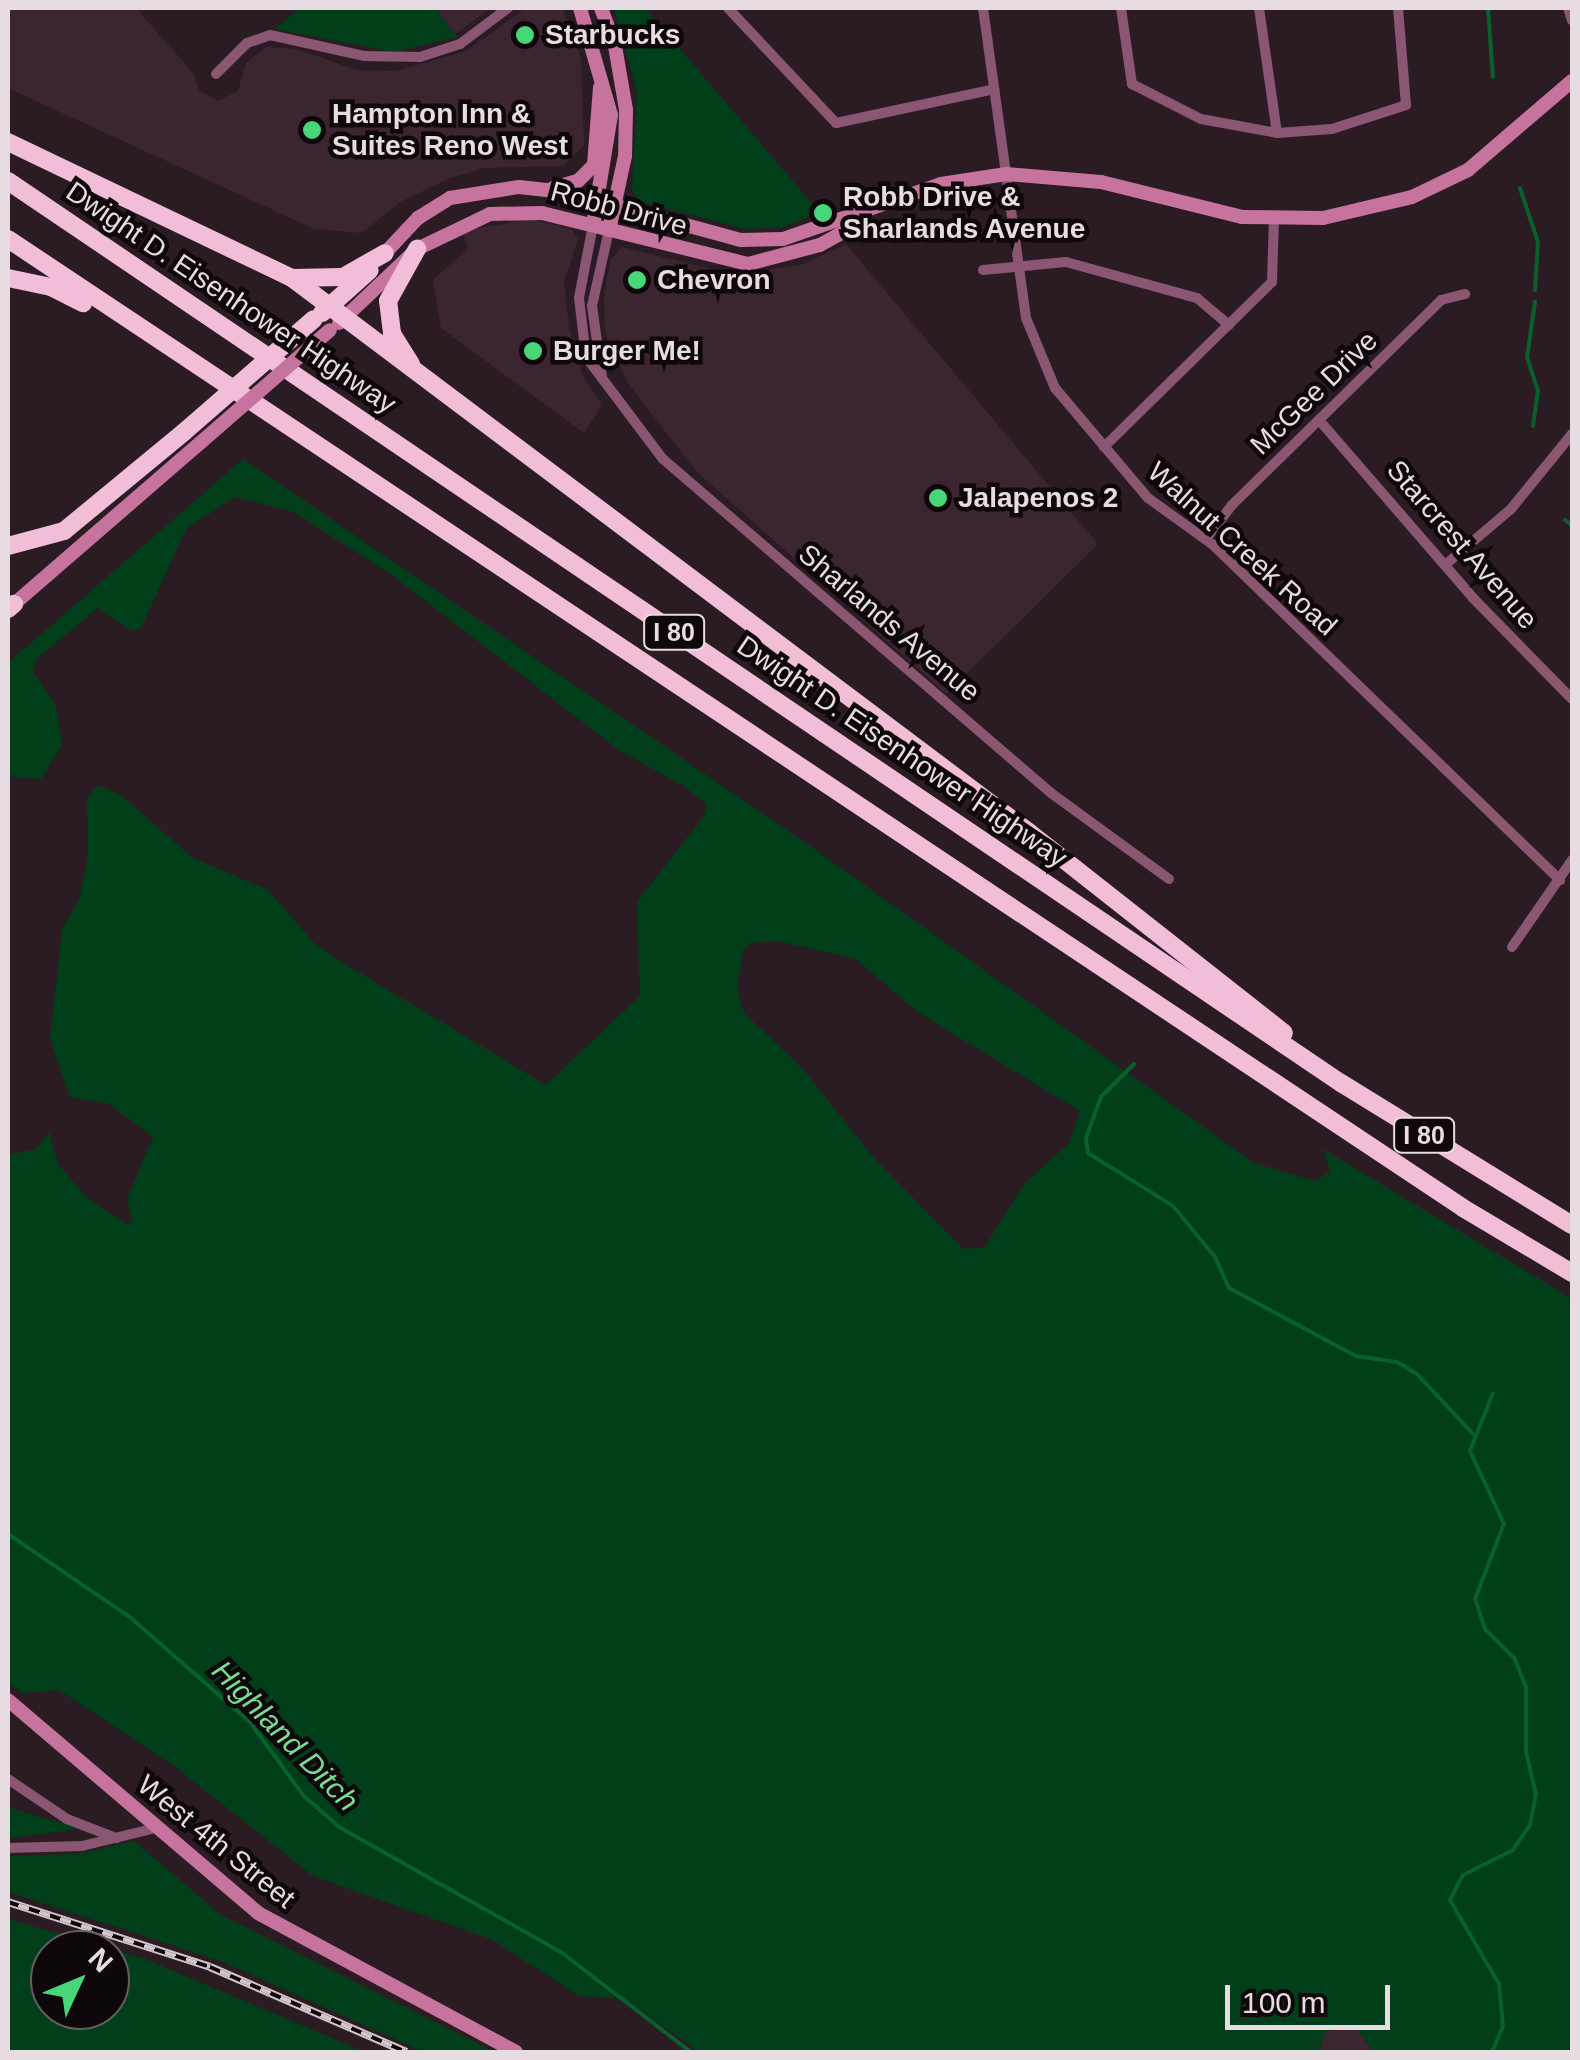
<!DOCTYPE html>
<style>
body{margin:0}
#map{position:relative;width:1580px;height:2060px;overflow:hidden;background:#2b1c23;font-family:Arial,sans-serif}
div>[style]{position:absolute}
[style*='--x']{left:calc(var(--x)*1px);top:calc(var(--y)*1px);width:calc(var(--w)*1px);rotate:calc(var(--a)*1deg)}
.built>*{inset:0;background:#3a2530}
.green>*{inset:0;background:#003f1a}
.stream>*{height:4px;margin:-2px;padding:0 2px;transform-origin:2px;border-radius:2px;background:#0a602d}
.street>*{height:10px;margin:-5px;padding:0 5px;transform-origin:5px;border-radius:5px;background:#8a5671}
.secondary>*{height:14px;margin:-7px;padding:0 7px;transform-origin:7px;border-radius:7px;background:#c6739e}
.highway>*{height:18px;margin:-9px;padding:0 9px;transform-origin:9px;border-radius:9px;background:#f2bdd7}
.rail>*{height:8px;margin-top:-4px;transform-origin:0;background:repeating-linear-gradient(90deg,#0f080b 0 11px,#d2c6cc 0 22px);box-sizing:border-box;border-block:2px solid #d2c6cc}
.secondary-bridge>*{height:14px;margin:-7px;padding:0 7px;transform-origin:7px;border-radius:7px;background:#c6739e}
.highway-bridge>*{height:18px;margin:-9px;padding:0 9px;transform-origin:9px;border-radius:9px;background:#f2bdd7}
.dots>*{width:28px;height:28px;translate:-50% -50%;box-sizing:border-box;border:5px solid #0f080b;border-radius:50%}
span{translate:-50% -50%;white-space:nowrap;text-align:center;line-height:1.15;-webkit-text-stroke:9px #0f080b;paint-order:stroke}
.shield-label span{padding:2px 8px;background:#0f080b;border:2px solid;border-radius:8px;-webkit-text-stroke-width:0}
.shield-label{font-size:25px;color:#e7dce1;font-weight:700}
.poi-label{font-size:28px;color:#e7dce1;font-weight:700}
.left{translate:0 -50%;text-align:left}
.street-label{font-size:28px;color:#e7dce1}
.water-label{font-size:30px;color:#78dd93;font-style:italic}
.frame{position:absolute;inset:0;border:10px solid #e7dce1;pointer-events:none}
.north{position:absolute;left:30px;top:1930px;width:100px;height:100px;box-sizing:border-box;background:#0f080b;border:2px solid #655d61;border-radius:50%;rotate:46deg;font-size:28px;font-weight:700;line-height:40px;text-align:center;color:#e7dce1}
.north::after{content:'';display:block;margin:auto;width:35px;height:45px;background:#48d778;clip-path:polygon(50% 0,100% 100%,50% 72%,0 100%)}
.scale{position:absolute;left:1225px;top:1985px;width:165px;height:45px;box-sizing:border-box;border:5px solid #e7dce1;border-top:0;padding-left:12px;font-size:30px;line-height:35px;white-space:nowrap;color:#e7dce1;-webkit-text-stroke:8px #0f080b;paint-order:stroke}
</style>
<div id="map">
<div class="built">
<div style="clip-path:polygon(8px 8px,136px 8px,193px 73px,199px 90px,218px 101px,238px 91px,246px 63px,266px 47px,297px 49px,356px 70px,396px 71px,466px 51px,526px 8px,562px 8px,581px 59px,584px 145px,563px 166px,484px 168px,448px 179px,400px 202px,362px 233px,314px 229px,8px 88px)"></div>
<div style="clip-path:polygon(435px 8px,491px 8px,455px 34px)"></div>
<div style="clip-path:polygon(531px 219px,572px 229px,578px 240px,564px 282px,569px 327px,583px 376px,602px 405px,584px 433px,441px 328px,433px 280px,468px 248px,462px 231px)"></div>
<div style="clip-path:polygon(846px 244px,1098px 544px,946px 694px,696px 471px,627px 382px,605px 332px,604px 292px,611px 259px,622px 247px,711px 269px,756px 272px,803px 264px)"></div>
<div style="clip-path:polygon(1356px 2028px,1374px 2052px,1318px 2052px,1326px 2031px)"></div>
</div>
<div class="green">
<div style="clip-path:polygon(300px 8px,435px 8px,457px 37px,394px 52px,275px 29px)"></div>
<div style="clip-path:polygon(614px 8px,645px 8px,819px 212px,784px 227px,745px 229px,638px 201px,632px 190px,637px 92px)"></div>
<div style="clip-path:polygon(evenodd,243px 459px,803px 841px,1254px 1163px,1315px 1181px,1330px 1172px,1323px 1149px,1572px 1299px,1572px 2052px,1374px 2052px,1356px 2028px,1326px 2031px,1318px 2052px,700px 2052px,625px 1999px,579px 1996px,493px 1940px,313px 1876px,173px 1765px,59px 1690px,23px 1693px,8px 1683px,8px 1155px,36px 1149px,49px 1132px,58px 1164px,86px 1197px,126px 1224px,132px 1222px,127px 1199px,153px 1137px,109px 1104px,70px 1097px,50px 1039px,62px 930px,79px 899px,88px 856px,87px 797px,99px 785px,122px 796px,193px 858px,268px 890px,313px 942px,338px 960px,546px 1085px,640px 996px,637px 902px,704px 816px,706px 804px,684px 786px,619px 750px,393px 576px,294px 512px,235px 497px,186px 529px,141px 628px,132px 631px,98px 608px,36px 659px,33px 672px,56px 705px,62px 745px,41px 779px,8px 776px,8px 663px,243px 459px,778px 941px,856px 959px,916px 1011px,1080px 1111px,1069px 1143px,1023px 1185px,985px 1247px,963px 1249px,873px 1157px,803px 1069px,744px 1013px,737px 988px,743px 951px,750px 943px,778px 941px)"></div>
<div style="clip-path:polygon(8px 1807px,53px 1821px,89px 1828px,8px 1838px)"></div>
<div style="clip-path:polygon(134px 1841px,221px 1915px,495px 2052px,424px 2052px,221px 1961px,8px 1892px,8px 1856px,77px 1854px)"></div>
<div style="clip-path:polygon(evenodd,8px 1919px,145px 1959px,365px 2052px,8px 2052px,8px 1919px,50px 1950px,110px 1950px,110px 2010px,50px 2010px,50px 1950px)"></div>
</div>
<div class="stream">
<div style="--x:1488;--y:8;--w:69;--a:85.9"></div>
<div style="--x:1520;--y:188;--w:57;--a:71.6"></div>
<div style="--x:1538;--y:242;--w:48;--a:93.6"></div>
<div style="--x:1533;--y:426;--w:35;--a:-82"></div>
<div style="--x:1538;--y:391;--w:35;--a:-108"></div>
<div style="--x:1527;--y:358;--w:57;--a:-81.9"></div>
<div style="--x:1565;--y:520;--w:9;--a:36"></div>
<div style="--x:1134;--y:1064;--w:47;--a:135"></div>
<div style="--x:1101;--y:1097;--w:44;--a:110.1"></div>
<div style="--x:1086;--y:1138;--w:15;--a:82"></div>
<div style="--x:1088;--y:1153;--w:100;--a:31.9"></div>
<div style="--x:1173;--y:1206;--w:66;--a:50.5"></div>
<div style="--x:1215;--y:1257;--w:34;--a:66"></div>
<div style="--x:1229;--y:1288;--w:144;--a:28.2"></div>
<div style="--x:1356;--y:1356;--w:41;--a:8.3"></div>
<div style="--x:1397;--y:1362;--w:23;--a:31"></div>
<div style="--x:1417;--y:1374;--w:82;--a:47"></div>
<div style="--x:8;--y:1534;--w:149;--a:34.3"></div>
<div style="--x:131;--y:1618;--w:158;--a:41.2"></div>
<div style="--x:250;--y:1722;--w:90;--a:54"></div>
<div style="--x:303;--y:1795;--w:48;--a:41.6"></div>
<div style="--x:339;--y:1827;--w:255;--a:29.4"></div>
<div style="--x:561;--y:1952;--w:164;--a:37.6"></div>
<div style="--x:1492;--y:2052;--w:28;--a:-67"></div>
<div style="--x:1503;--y:2026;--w:42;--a:-95.4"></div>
<div style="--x:1499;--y:1984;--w:97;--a:-120.3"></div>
<div style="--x:1450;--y:1900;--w:28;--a:-63"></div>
<div style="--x:1463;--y:1875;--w:56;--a:-26.6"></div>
<div style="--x:1513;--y:1850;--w:30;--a:-56"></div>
<div style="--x:1530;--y:1825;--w:31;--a:-79"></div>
<div style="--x:1536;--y:1795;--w:45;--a:-102.8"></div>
<div style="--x:1526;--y:1751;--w:64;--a:-90"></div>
<div style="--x:1526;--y:1687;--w:31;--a:-112"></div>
<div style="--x:1514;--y:1658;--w:41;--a:-135"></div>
<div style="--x:1485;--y:1629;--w:32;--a:-108"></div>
<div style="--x:1475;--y:1599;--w:80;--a:-68.9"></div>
<div style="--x:1504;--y:1524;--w:81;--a:-115"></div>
<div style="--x:1470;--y:1451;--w:62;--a:-68.4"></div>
</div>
<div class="street">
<div style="--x:728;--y:8;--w:158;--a:46.8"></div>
<div style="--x:836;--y:123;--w:162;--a:-12.1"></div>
<div style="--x:983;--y:8;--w:313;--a:82.1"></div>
<div style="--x:1026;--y:318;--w:76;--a:67.5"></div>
<div style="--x:1055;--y:388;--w:144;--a:49.8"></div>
<div style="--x:1148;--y:498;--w:79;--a:35.7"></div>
<div style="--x:1212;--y:544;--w:484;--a:44"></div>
<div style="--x:1121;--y:8;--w:77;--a:81.8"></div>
<div style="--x:1132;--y:84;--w:77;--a:26.9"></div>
<div style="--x:1201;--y:119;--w:77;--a:10.4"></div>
<div style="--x:1277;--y:133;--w:55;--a:-4.2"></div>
<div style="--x:1332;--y:129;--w:78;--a:-18"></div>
<div style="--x:1406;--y:105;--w:97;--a:-94.7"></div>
<div style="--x:1259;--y:8;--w:126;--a:81.8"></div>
<div style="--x:1568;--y:8;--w:13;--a:72"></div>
<div style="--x:216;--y:74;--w:44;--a:-45"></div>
<div style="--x:247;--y:43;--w:24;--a:-19"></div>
<div style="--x:270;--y:35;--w:96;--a:12.6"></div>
<div style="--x:364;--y:56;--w:56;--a:1"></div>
<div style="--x:420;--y:57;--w:42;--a:-18"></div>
<div style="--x:460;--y:44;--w:60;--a:-36.9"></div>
<div style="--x:593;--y:225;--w:74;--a:100.9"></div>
<div style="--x:579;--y:298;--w:59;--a:83.2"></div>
<div style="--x:586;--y:357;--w:128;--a:53"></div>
<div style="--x:663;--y:459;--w:512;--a:40.72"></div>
<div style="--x:1051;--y:793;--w:146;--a:36.1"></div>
<div style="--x:983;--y:270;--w:83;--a:-5.5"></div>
<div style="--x:1066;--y:262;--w:136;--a:15.4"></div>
<div style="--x:1197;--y:298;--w:42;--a:40.2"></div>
<div style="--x:602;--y:377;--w:72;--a:-98"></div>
<div style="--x:592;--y:306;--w:78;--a:-77.4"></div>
<div style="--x:1319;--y:420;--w:235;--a:49.1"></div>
<div style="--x:1473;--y:598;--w:141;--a:45.6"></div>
<div style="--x:1104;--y:447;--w:235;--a:-44.5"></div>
<div style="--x:1272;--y:282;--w:62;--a:-88.2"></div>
<div style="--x:1206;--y:539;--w:43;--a:-52.6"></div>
<div style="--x:1232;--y:505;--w:293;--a:-44.4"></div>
<div style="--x:1441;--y:300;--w:25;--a:-14"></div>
<div style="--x:1445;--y:565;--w:87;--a:-40.3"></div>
<div style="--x:1511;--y:509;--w:97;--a:-50.9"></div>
<div style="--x:1512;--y:947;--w:106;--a:-55.4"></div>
<div style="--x:8;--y:1779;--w:71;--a:34.1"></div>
<div style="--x:67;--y:1819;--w:53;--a:21.2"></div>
<div style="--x:8;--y:1848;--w:74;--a:-1.5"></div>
<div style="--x:82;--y:1846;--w:76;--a:-13.7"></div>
</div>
<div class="secondary">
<div style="--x:580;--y:8;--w:111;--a:73.8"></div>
<div style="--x:611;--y:115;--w:111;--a:99.3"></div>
<div style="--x:601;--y:8;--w:40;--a:69.8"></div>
<div style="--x:615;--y:46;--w:65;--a:80.2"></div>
<div style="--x:626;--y:110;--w:46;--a:91.2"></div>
<div style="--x:625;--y:156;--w:76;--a:102.2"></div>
<div style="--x:553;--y:188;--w:26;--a:-16"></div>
<div style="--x:578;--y:181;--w:23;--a:-45"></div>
<div style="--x:594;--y:165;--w:78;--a:-85.6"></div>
<div style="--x:385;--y:253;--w:48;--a:-46.7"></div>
<div style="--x:418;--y:218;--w:38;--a:-32"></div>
<div style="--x:450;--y:198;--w:70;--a:-9.1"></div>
<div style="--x:519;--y:187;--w:46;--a:6.2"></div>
<div style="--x:565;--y:192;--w:182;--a:15.3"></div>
<div style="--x:741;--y:240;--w:42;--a:-1.4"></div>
<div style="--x:783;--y:239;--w:167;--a:-19.2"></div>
<div style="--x:941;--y:184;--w:66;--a:-8.7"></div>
<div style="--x:1006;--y:174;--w:95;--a:4.8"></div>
<div style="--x:1101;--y:182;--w:145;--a:13.9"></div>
<div style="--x:1242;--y:217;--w:81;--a:0.7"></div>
<div style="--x:1323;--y:218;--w:91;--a:-13.3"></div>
<div style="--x:1412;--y:197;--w:62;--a:-25.7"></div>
<div style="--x:1468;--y:170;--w:137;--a:-40.6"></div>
<div style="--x:339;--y:323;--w:108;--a:-43.5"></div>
<div style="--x:417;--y:249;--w:81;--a:-25.6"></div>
<div style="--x:490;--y:214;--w:52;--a:-1.1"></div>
<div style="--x:542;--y:213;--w:212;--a:13.9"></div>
<div style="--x:748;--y:264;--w:74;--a:-14.8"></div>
<div style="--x:820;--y:245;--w:29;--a:-29"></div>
<div style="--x:845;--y:231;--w:22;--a:-56"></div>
<div style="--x:14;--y:604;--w:246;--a:-40.9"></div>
<div style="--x:8;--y:1700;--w:328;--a:40.4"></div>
<div style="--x:258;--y:1913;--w:293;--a:28.3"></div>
</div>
<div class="highway">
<div style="--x:8;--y:142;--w:315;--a:25.6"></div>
<div style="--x:292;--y:278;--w:923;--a:36.94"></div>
<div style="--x:1030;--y:833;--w:323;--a:38.2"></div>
<div style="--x:8;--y:181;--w:1610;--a:34.09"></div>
<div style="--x:1341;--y:1083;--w:271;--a:31.6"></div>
<div style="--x:8;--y:239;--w:1748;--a:33.66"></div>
<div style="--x:1463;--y:1208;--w:127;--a:30.8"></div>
<div style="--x:8;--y:278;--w:44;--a:11.8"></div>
<div style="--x:51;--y:287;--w:36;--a:27"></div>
<div style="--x:292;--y:278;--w:51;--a:-1.1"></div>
<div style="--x:343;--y:277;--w:48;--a:-29.7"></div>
<div style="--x:322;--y:313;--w:64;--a:-41.9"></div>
<div style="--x:411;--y:364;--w:36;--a:-122"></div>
<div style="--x:392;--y:333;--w:32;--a:-97"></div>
<div style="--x:388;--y:301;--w:60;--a:-60.9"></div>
<div style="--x:8;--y:546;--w:58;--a:-15"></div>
<div style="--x:64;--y:531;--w:156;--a:-39.5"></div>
<div style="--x:8;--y:609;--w:8;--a:-40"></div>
</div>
<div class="rail">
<div style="--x:8;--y:1902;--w:212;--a:17.8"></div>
<div style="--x:210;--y:1967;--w:214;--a:23.4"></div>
</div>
<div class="secondary-bridge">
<div style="--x:200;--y:443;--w:172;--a:-41"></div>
</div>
<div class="highway-bridge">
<div style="--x:184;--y:432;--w:172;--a:-41"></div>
</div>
<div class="dots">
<div style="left:525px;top:35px;background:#48d778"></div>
<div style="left:312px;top:130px;background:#48d778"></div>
<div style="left:823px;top:213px;background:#48d778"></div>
<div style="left:637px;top:280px;background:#48d778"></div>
<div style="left:533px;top:351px;background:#48d778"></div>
<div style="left:938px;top:498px;background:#48d778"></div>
</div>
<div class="shield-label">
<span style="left:674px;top:632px">I 80</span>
<span style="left:1424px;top:1135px">I 80</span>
</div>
<div class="poi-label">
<span class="left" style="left:545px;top:35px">Starbucks</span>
<span class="left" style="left:332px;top:130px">Hampton Inn &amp;<br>Suites Reno West</span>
<span class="left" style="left:843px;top:213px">Robb Drive &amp;<br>Sharlands Avenue</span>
<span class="left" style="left:657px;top:280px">Chevron</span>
<span class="left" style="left:553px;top:351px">Burger Me!</span>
<span class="left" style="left:958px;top:498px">Jalapenos 2</span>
</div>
<div class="street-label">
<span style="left:619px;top:209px;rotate:15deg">Robb Drive</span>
<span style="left:231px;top:298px;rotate:34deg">Dwight D. Eisenhower Highway</span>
<span style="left:1314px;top:393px;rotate:-44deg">McGee Drive</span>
<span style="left:1462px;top:545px;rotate:49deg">Starcrest Avenue</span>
<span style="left:1242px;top:549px;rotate:42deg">Walnut Creek Road</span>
<span style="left:889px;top:623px;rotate:40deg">Sharlands Avenue</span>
<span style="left:902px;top:752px;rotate:34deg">Dwight D. Eisenhower Highway</span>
<span style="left:216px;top:1842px;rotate:39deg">West 4th Street</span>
</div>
<div class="water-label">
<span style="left:285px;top:1736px;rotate:46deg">Highland Ditch</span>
</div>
<div class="frame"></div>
<div class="north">N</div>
<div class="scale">100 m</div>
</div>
